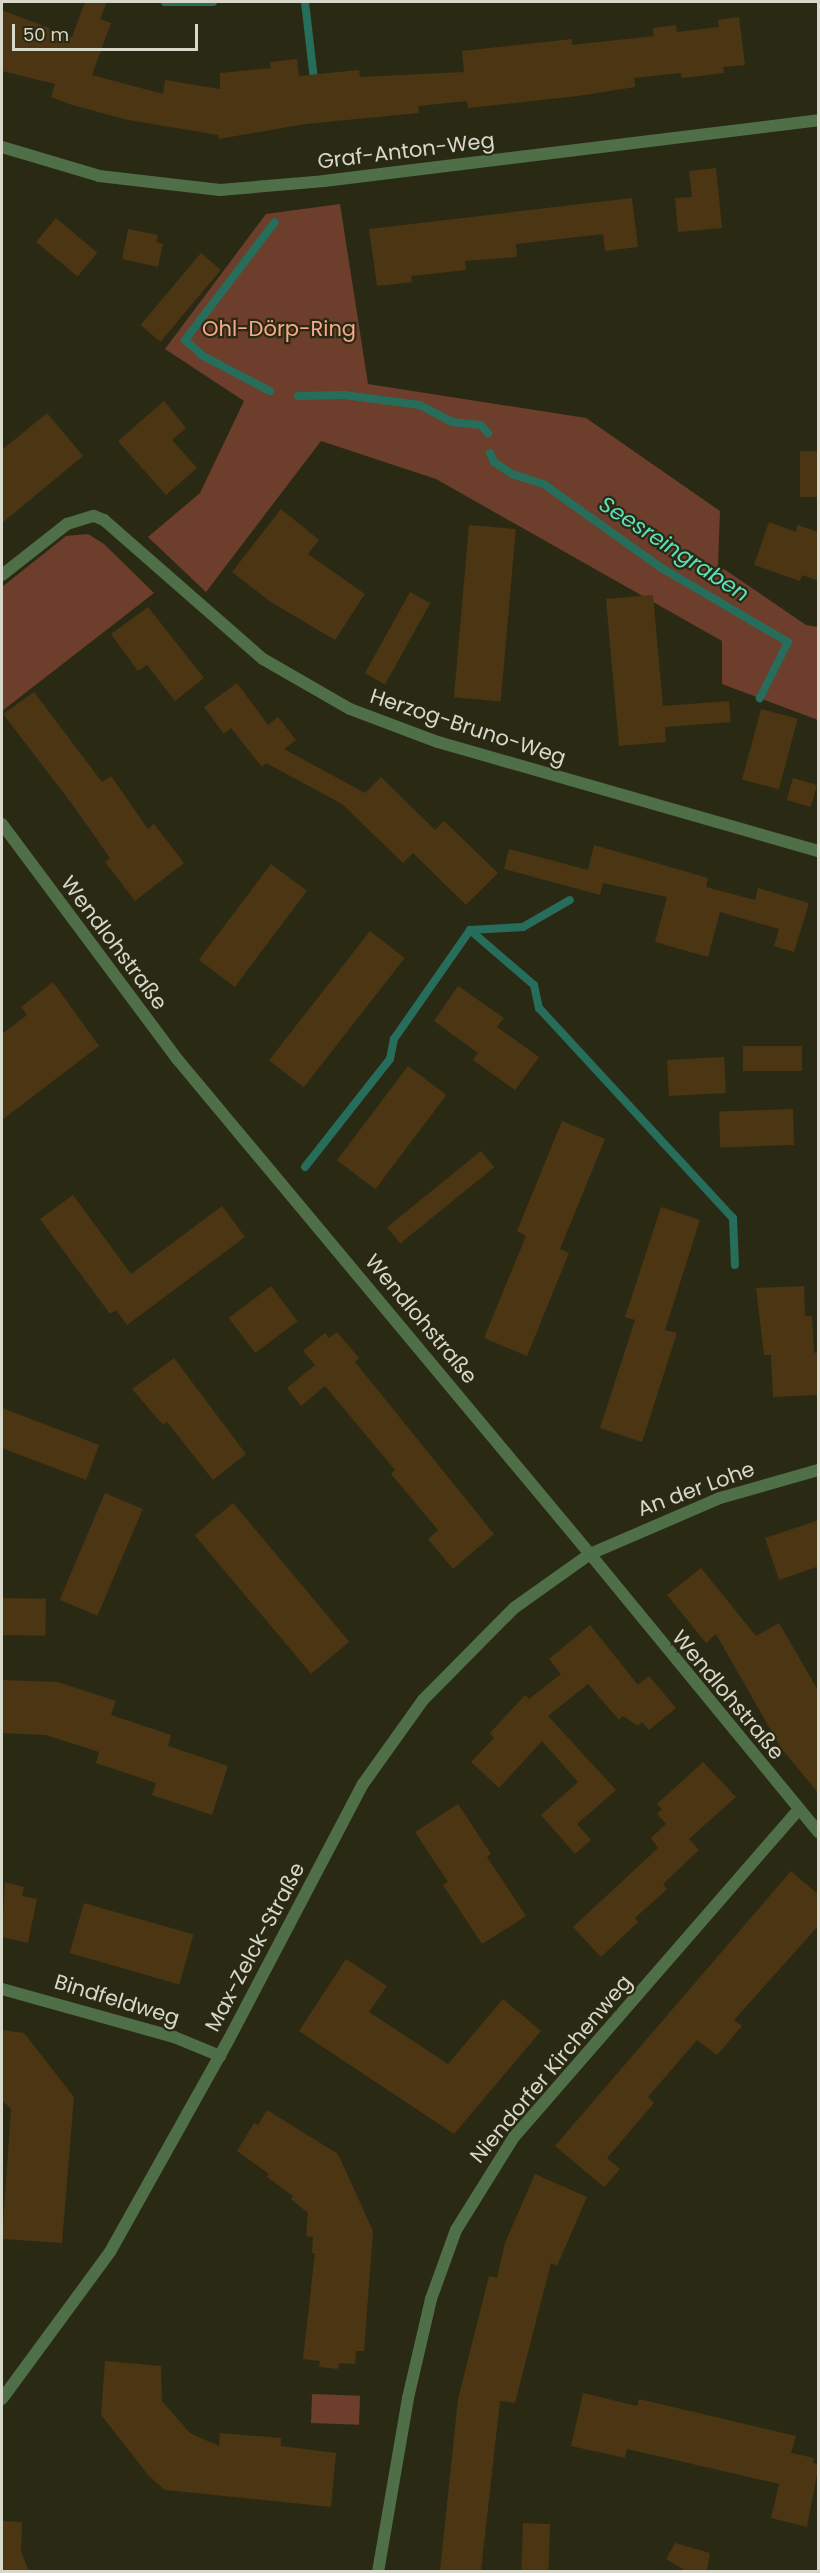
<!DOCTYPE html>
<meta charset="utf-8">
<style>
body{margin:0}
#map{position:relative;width:820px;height:2573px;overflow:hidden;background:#2a2a14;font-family:Poppins,sans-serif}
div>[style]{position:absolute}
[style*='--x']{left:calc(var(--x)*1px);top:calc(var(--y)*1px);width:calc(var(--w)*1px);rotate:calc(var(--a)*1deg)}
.green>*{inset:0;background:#6c3e2b;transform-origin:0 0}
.stream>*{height:8px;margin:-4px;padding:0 4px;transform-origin:4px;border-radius:4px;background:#266e5b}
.building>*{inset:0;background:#4b3513;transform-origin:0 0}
.minor>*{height:12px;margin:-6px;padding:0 6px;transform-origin:6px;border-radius:6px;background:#4f6f48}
.tertiary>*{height:12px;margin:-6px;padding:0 6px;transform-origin:6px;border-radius:6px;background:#4f6f48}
span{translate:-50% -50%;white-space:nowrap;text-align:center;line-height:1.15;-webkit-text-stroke:4.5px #2a2a14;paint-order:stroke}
.street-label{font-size:21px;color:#d7d7ca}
.park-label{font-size:21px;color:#f6a888}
.water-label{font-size:22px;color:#5be0bc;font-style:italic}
.frame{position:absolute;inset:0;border:3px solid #d7d7ca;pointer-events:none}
.scale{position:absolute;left:12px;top:24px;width:186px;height:27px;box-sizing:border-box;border:3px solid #d7d7ca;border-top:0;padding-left:8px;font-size:18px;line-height:21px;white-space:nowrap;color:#d7d7ca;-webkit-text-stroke:4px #2a2a14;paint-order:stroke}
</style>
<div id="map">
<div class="green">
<div style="clip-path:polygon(340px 204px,368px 384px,586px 418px,720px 511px,718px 565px,806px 625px,818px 627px,818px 720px,722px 684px,722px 641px,436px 479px,321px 441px,206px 592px,148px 537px,200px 493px,244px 401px,165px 349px,266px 214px)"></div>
<div style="clip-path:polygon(88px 534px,104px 544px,154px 593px,2px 711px,2px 587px,66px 536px)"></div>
<div style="left:312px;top:2394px;width:48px;height:29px;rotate:2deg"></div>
</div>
<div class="stream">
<div style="--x:165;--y:2;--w:48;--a:0"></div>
<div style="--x:305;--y:2;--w:79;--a:83.4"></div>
<div style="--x:270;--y:391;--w:76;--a:-152.4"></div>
<div style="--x:203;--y:356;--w:24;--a:-138"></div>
<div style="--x:185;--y:340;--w:148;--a:-52.7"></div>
<div style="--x:298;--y:396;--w:46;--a:-1.2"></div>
<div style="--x:344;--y:395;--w:77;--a:7.5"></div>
<div style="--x:420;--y:405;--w:36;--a:28"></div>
<div style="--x:452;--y:422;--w:29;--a:6"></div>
<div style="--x:481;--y:425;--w:11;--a:49"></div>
<div style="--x:490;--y:453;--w:10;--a:66"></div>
<div style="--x:494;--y:462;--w:22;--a:34"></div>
<div style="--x:512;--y:474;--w:35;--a:18"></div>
<div style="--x:545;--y:485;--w:141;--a:35.5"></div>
<div style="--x:660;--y:567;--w:148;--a:30.4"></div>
<div style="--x:788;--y:642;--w:63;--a:116.6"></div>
<div style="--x:470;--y:930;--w:84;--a:40.7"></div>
<div style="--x:534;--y:985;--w:24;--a:78"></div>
<div style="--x:539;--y:1008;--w:286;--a:47.3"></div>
<div style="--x:733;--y:1218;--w:47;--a:87.6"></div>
<div style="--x:305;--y:1167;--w:137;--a:-51.8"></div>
<div style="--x:390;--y:1059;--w:20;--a:-79"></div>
<div style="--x:394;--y:1039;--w:133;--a:-55.1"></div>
<div style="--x:470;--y:930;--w:53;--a:-3.2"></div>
<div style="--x:523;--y:927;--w:54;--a:-29.9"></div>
</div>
<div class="building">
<div style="clip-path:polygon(85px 2px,107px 2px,100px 19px,111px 23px,92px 75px,163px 94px,165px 80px,220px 89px,220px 73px,271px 68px,270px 62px,297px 59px,299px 76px,359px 70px,360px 77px,464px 72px,462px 51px,572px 39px,572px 45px,654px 36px,653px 28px,676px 25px,677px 32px,719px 27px,718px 20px,739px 17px,745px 65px,723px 67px,724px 73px,682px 78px,681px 73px,634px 78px,635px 87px,578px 96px,468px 108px,467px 101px,418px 106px,419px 113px,305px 124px,219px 139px,218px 135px,128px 120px,72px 105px,51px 97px,55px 84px,2px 71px,2px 10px,72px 37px)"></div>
<div style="clip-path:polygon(716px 168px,722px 228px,678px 232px,675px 198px,692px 197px,689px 171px)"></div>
<div style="clip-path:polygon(632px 198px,638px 247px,605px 251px,603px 234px,516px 244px,517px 257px,465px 261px,466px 270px,411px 276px,412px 282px,377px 286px,369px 229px)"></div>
<div style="left:56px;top:218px;width:54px;height:31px;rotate:40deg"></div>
<div style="clip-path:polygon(128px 229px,158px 235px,156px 242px,163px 244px,158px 267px,122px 259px)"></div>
<div style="left:201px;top:253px;width:26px;height:94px;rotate:40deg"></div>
<div style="clip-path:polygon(164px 401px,186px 428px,172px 440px,197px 468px,166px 495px,118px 441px)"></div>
<div style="clip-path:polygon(47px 413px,83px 456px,2px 523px,2px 450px)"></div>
<div style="left:800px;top:451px;width:19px;height:46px"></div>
<div style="clip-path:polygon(281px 509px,319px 540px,308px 554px,365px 594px,335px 640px,271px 602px,232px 572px)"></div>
<div style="clip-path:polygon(769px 522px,796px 532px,797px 525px,819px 532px,819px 581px,802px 575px,800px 581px,754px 565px)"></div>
<div style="left:469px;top:525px;width:47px;height:173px;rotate:5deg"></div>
<div style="left:410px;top:592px;width:23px;height:93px;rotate:29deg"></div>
<div style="clip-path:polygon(653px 595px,663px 706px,729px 701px,731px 722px,665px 727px,666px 742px,619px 746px,606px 599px)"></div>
<div style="clip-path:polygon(148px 607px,204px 678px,175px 701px,147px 665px,138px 671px,111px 634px)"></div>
<div style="clip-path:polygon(237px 683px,268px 725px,278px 717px,296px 740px,284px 749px,365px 793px,381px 777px,435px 830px,444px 821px,498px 873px,466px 905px,413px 853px,403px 863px,342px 804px,266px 763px,262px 767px,231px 728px,224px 734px,204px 707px)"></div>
<div style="clip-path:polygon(34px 692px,102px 782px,111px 776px,148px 829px,154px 824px,184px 863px,135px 901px,105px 862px,110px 858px,72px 804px,3px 714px)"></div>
<div style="left:761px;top:709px;width:38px;height:73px;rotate:15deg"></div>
<div style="left:793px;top:778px;width:25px;height:23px;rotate:16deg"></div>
<div style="clip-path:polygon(594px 845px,708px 878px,706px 887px,755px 900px,758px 888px,809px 903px,794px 952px,774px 946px,779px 929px,720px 912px,708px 957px,655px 942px,667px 897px,603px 883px,600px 895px,504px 869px,509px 849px,588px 870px)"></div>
<div style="left:271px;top:864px;width:45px;height:120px;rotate:37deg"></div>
<div style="left:370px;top:931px;width:44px;height:164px;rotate:38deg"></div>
<div style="clip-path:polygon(53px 982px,99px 1046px,2px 1120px,2px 1034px,27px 1015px,21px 1007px)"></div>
<div style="clip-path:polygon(458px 986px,504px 1018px,497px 1027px,539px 1057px,515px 1090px,473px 1060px,478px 1053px,434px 1021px)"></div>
<div style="left:743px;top:1046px;width:59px;height:25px"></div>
<div style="left:724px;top:1057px;width:36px;height:57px;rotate:87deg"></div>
<div style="left:408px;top:1066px;width:48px;height:118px;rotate:37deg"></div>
<div style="left:793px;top:1109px;width:36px;height:74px;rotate:88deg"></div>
<div style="clip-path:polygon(562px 1121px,605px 1139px,560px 1249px,569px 1253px,527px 1356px,484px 1338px,526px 1236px,517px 1231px)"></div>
<div style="left:481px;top:1151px;width:21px;height:121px;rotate:51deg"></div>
<div style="clip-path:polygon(73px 1195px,131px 1274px,222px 1206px,245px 1237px,127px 1325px,116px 1310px,110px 1314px,40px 1219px)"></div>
<div style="clip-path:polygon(661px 1207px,700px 1220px,665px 1330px,677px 1333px,642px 1442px,600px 1428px,635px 1320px,625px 1317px)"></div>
<div style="left:271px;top:1286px;width:44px;height:53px;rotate:53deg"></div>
<div style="clip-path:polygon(804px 1286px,805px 1316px,812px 1316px,814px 1353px,819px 1352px,819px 1395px,773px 1397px,771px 1355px,764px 1355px,756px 1288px)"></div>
<div style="clip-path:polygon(337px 1332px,359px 1358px,355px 1362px,494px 1534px,453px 1569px,428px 1539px,438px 1530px,391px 1474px,395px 1470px,325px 1386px,301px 1406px,287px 1388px,315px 1365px,303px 1351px,325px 1333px,329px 1338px)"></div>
<div style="clip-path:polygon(174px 1358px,246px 1454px,213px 1480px,167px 1422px,163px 1425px,132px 1389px)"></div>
<div style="clip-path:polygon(2px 1408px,99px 1445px,86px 1480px,2px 1448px)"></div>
<div style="left:105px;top:1493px;width:41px;height:116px;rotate:23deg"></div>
<div style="left:233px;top:1503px;width:181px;height:50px;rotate:50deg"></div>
<div style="clip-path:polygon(819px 1520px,819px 1566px,779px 1580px,765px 1538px)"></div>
<div style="clip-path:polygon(701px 1568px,756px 1636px,779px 1623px,819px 1692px,819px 1794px,781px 1748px,716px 1634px,706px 1643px,667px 1595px)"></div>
<div style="left:2px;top:1598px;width:44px;height:37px;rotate:1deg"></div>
<div style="clip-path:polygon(590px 1625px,638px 1685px,649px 1676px,676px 1708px,649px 1730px,642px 1722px,638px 1726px,623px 1716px,619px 1720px,588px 1684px,548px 1716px,616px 1790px,577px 1824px,591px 1840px,575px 1854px,541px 1815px,578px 1782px,542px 1741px,499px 1788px,471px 1762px,494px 1738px,490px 1733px,525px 1695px,529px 1699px,561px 1674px,549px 1659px)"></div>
<div style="clip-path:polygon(2px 1680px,58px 1682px,116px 1701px,111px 1715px,171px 1735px,168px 1746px,228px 1766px,212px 1815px,152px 1795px,156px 1783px,96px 1763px,99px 1752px,46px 1735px,2px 1733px)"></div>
<div style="clip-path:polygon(703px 1762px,736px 1797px,689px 1839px,699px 1850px,663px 1884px,667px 1889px,635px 1918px,638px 1922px,601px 1957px,573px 1927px,658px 1848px,651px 1838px,666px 1824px,657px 1814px,662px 1809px,657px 1804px)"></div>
<div style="clip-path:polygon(458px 1804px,491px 1854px,487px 1857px,526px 1916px,482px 1944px,443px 1885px,448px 1882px,415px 1832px)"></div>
<div style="clip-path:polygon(791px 1871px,819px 1895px,819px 1925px,734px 2020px,742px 2026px,717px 2055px,697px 2040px,648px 2097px,654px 2103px,607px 2158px,620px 2169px,604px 2187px,555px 2146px)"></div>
<div style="clip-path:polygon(5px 1882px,24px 1887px,22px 1896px,37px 1899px,28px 1943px,2px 1937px)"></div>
<div style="left:84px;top:1903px;width:114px;height:52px;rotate:16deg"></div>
<div style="clip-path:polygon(346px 1959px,387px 1986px,369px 2012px,448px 2064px,503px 1999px,541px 2031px,454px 2134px,299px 2031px)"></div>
<div style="clip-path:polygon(2px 2030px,24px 2033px,74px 2097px,62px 2243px,2px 2239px,11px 2109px,2px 2100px)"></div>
<div style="clip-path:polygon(267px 2110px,338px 2154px,373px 2231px,364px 2351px,356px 2351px,355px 2364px,339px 2363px,338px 2369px,319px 2367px,320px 2361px,303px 2359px,315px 2253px,312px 2253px,313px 2237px,306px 2236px,308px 2213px,291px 2199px,293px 2196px,267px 2177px,269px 2174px,237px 2151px,254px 2123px,258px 2125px)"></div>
<div style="clip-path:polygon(535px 2174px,587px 2197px,557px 2266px,551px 2263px,515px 2403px,500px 2401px,481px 2571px,440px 2571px,458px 2399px,489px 2276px,497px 2278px,505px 2243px)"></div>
<div style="clip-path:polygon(105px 2361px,161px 2366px,162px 2401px,190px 2433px,219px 2446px,220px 2433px,281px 2438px,281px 2446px,336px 2453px,331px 2507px,165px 2490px,149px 2476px,101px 2415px)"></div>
<div style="clip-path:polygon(583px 2393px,637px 2406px,639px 2399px,796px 2436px,791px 2453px,814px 2458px,813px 2463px,819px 2464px,807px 2527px,771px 2518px,779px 2484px,627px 2449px,625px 2458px,571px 2446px)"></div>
<div style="clip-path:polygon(2px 2521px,22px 2522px,21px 2552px,29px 2571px,2px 2571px)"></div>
<div style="left:523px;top:2523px;width:27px;height:48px;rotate:2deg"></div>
<div style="clip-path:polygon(675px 2543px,710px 2553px,707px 2571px,686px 2571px,666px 2559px)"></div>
</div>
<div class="minor">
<div style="--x:2;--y:147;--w:101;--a:16.6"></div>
<div style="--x:99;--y:176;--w:122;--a:6.6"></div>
<div style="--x:220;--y:190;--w:104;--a:-4.9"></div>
<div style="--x:324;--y:181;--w:498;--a:-7"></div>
<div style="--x:2;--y:575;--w:83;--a:-38.1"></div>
<div style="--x:67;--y:524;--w:28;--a:-17"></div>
<div style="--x:94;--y:516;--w:11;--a:22"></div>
<div style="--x:104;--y:520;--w:211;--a:41.2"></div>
<div style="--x:263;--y:659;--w:100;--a:29.9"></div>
<div style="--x:350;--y:709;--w:94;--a:20.6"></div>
<div style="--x:438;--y:742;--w:395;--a:16"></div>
<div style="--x:590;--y:1554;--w:360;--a:50.6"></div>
<div style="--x:2;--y:1989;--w:179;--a:15.6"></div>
<div style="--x:174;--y:2037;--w:50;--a:22.4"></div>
<div style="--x:378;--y:2572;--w:177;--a:-80.2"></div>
<div style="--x:408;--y:2398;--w:102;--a:-76.9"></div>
<div style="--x:431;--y:2299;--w:73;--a:-70.1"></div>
<div style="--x:456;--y:2230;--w:110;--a:-58.1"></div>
<div style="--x:514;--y:2137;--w:433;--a:-49"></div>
</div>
<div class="tertiary">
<div style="--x:2;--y:824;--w:294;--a:53.3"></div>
<div style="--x:178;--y:1060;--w:643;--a:50.17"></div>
<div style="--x:2;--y:2399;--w:182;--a:-53.7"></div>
<div style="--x:110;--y:2252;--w:244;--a:-60.8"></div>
<div style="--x:229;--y:2039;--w:288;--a:-62.3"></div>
<div style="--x:363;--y:1784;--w:103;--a:-54.5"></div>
<div style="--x:423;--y:1700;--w:129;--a:-45.3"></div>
<div style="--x:514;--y:1608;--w:93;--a:-35.4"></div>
<div style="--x:590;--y:1554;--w:142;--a:-23.3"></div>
<div style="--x:720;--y:1498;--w:102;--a:-15.9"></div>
</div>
<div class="street-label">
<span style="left:406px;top:151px;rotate:-7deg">Graf-Anton-Weg</span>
<span style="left:468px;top:727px;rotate:18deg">Herzog-Bruno-Weg</span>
<span style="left:114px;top:943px;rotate:53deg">Wendlohstraße</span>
<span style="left:421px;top:1319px;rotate:50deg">Wendlohstraße</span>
<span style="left:696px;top:1489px;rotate:-20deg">An der Lohe</span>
<span style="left:728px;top:1695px;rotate:50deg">Wendlohstraße</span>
<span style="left:255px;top:1947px;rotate:-62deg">Max-Zelck-Straße</span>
<span style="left:117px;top:2000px;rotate:17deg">Bindfeldweg</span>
<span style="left:551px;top:2069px;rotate:-50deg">Niendorfer Kirchenweg</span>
</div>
<div class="park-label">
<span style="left:279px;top:329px">Ohl-Dörp-Ring</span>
</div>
<div class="water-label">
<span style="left:674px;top:549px;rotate:33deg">Seesreingraben</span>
</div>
<div class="frame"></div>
<div class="scale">50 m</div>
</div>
